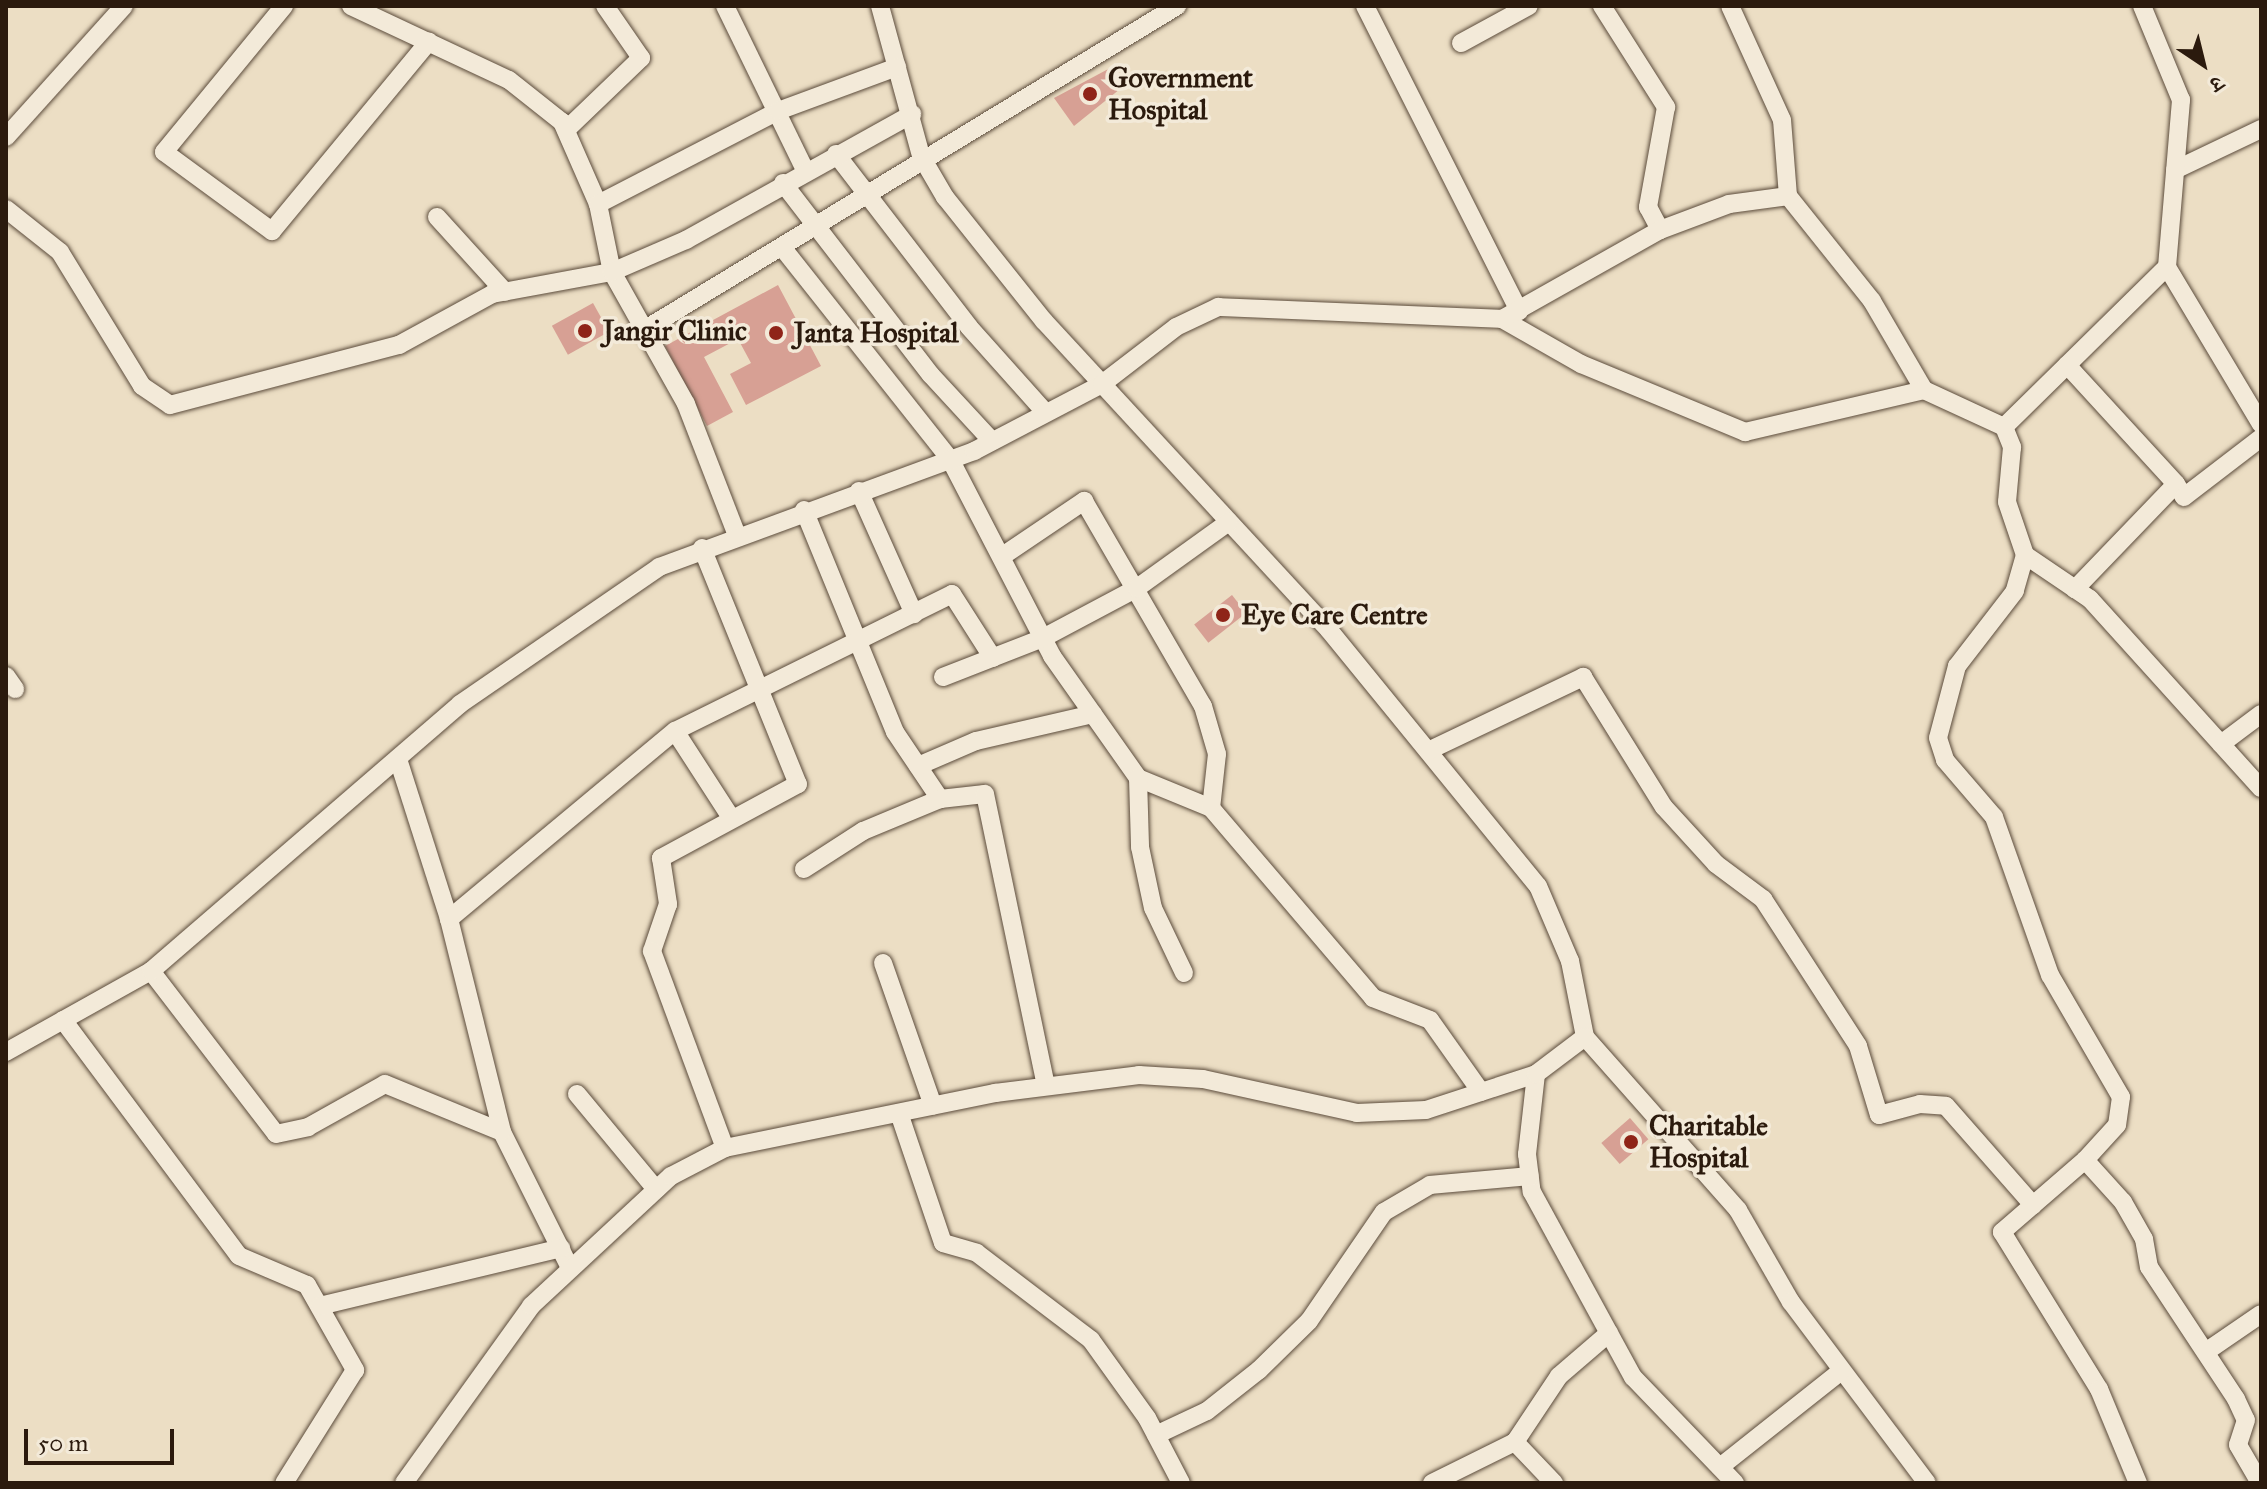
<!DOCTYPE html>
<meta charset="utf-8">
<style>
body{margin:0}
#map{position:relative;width:2267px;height:1489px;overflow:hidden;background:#ecdec4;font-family:"IM FELL Great Primer","Noto Serif Devanagari",serif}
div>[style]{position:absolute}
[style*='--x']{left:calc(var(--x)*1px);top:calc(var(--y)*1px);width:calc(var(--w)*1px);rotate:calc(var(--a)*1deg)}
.building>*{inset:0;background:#d7a094;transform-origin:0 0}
.roads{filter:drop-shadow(0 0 2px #5b4b3b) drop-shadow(0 0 2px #5b4b3b)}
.minor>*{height:18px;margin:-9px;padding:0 9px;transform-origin:9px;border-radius:9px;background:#f3ead9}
.dots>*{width:22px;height:22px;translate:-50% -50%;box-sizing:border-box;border:4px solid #f3ead9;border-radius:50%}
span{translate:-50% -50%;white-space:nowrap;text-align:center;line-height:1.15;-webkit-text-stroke:7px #f3ead9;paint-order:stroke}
.poi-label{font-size:28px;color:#2b1a0d;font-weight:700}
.left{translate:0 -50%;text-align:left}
.frame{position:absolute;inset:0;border:8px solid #2b1a0d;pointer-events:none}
.north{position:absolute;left:2163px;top:24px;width:80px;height:80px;-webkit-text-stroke:6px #f3ead9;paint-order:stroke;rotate:145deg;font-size:22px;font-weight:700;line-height:32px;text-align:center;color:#2b1a0d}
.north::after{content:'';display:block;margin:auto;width:28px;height:36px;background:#2b1a0d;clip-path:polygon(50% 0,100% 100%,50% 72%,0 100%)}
.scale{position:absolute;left:24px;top:1429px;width:150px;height:36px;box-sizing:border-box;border:4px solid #2b1a0d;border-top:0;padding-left:10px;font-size:24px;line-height:28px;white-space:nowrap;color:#2b1a0d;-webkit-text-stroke:6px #f3ead9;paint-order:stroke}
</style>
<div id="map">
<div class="building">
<div style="clip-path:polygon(1112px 67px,1125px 85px,1074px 126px,1054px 98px)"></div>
<div style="clip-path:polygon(778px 285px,821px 366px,746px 405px,730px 374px,751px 363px,738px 339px,704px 357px,733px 412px,707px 426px,665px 346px)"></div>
<div style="left:593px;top:303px;width:33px;height:47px;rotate:61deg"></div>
<div style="left:1232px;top:595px;width:23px;height:48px;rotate:52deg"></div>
<div style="left:1630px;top:1118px;width:28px;height:38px;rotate:49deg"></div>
</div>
<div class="roads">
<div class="minor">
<div style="--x:284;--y:6;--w:189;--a:129.4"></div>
<div style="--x:164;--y:152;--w:134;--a:36.2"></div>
<div style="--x:272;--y:231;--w:246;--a:-50.4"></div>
<div style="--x:351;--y:6;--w:174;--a:25.1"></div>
<div style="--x:509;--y:80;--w:68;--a:38.4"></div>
<div style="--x:562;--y:122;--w:90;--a:66.3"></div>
<div style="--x:598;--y:204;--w:69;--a:78.4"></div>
<div style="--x:612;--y:272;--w:151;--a:60.7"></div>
<div style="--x:686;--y:404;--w:138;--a:68.8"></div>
<div style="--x:725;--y:6;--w:182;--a:64"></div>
<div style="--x:880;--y:6;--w:156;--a:74.7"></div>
<div style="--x:921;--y:156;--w:48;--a:59.7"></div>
<div style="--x:945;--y:197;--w:159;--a:51.4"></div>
<div style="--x:1044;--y:321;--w:420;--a:47.3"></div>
<div style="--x:1329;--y:630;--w:330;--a:50.8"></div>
<div style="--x:1538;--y:886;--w:82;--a:66.9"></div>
<div style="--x:1570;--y:961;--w:77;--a:78.8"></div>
<div style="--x:1585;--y:1037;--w:231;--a:48.5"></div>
<div style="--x:1738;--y:1210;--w:106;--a:60.1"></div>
<div style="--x:1791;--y:1302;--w:226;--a:53.1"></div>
<div style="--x:1365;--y:6;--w:342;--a:63.2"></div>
<div style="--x:1602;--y:6;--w:120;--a:57.6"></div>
<div style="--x:1666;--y:107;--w:102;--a:100.2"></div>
<div style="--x:1648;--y:207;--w:26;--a:62"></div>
<div style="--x:1461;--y:43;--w:77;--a:-28.6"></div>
<div style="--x:566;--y:130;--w:104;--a:-43.8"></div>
<div style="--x:641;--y:58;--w:63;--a:-124.7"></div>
<div style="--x:6;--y:137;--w:176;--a:-48"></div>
<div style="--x:836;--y:154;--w:218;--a:52.4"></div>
<div style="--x:969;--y:327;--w:115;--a:48.2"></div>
<div style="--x:2175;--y:170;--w:95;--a:-25.5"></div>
<div style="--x:783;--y:183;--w:242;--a:52.4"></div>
<div style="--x:931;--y:375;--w:90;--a:47.3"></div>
<div style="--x:1788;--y:196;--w:134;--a:51.3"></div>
<div style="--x:1872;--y:301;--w:103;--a:59.7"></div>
<div style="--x:598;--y:204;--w:203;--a:-27.3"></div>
<div style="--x:778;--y:111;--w:127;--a:-20.3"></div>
<div style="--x:6;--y:209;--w:69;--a:38.5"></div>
<div style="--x:60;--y:252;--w:157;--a:58.5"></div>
<div style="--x:142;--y:386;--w:34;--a:34"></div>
<div style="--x:170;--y:405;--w:237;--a:-14.7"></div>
<div style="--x:399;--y:345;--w:106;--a:-28.7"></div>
<div style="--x:492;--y:294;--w:122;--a:-10.4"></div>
<div style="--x:612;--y:272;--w:81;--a:-23.4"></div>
<div style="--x:686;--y:240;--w:259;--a:-29.1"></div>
<div style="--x:437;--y:217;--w:101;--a:47.8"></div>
<div style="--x:785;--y:251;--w:265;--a:51.6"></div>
<div style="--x:950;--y:459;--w:222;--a:62.6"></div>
<div style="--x:1052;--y:656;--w:149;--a:54.8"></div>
<div style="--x:1138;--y:778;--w:79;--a:22.3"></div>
<div style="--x:1211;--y:808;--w:250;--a:49.5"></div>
<div style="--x:1373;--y:998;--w:61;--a:21.1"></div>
<div style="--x:1430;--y:1020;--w:88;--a:54.7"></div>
<div style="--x:2167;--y:267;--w:183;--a:59.1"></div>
<div style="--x:1502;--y:319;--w:91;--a:29.7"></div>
<div style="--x:1581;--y:364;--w:178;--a:22.5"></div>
<div style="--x:1745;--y:432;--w:184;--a:-13.2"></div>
<div style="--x:1924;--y:390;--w:88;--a:24.8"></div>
<div style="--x:2004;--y:427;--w:22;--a:68"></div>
<div style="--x:2012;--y:447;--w:55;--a:95.2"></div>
<div style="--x:2007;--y:502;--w:56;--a:71.2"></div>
<div style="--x:2025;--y:555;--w:37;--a:106"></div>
<div style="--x:2015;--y:591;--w:95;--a:127.7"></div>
<div style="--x:1957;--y:666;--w:74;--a:104.8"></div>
<div style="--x:1938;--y:738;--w:23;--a:72"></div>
<div style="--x:1945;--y:760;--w:75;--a:49.3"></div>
<div style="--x:1994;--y:817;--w:168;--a:70.5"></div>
<div style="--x:2050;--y:975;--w:141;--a:59.8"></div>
<div style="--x:2121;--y:1097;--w:28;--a:98"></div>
<div style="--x:2117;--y:1125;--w:47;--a:132.4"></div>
<div style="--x:2085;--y:1160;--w:57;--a:47.9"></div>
<div style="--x:2123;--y:1202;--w:43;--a:60.4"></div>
<div style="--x:2144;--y:1239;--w:28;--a:80"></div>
<div style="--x:2149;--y:1267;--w:158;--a:56.6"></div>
<div style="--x:2236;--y:1399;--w:23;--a:65"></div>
<div style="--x:2246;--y:1420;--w:26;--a:108"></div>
<div style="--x:2238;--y:1445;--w:44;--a:59.9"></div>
<div style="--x:644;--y:330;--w:624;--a:-31.29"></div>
<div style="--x:2067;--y:365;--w:161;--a:47.5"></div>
<div style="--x:2176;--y:484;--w:146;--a:133.9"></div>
<div style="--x:2004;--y:427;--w:228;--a:-44.5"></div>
<div style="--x:2167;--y:267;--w:168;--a:-85.2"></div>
<div style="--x:2181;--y:100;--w:102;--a:-112.5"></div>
<div style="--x:2176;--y:484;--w:15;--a:58"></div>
<div style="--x:2184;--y:497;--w:97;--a:-37.5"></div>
<div style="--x:859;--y:491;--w:135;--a:65.9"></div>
<div style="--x:804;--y:510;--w:240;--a:67.7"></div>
<div style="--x:895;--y:732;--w:81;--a:56.1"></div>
<div style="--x:702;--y:548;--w:255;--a:67.9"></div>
<div style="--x:798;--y:784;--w:156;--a:151.6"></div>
<div style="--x:661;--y:858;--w:47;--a:81.3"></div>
<div style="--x:668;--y:904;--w:50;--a:108.8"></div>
<div style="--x:652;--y:951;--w:210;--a:69.7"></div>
<div style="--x:1004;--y:555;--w:97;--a:-34"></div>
<div style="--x:1084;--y:501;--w:237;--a:59.9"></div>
<div style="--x:1203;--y:706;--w:50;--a:73.7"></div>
<div style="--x:1217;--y:754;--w:54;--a:96.3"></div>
<div style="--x:2025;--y:555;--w:78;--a:34.1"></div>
<div style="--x:2090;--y:599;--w:255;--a:47.9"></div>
<div style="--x:6;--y:676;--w:16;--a:55"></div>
<div style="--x:943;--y:677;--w:107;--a:-21.3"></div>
<div style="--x:1043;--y:638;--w:106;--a:-28"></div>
<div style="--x:1137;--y:588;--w:113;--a:-35.7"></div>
<div style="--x:675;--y:731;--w:101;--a:57.1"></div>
<div style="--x:2221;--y:744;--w:50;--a:-36.9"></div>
<div style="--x:1430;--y:750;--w:170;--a:-25.5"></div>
<div style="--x:1583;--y:677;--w:153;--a:58.1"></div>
<div style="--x:1664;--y:807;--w:77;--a:47.6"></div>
<div style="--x:1716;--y:864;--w:59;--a:36.7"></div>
<div style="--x:1763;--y:899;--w:175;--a:57.1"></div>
<div style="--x:1858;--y:1046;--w:72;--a:73.1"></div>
<div style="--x:1879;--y:1115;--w:42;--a:-15"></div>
<div style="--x:1920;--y:1104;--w:26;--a:4"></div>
<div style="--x:1946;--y:1106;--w:132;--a:48.7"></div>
<div style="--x:398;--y:759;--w:168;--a:72.3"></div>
<div style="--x:449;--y:919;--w:219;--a:76"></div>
<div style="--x:502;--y:1132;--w:152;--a:63.4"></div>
<div style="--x:918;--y:766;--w:63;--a:-23.3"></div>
<div style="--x:976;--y:741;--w:120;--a:-13"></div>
<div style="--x:1138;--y:778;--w:69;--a:88.3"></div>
<div style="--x:1140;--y:847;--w:62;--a:78"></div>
<div style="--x:1153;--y:908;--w:72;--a:64.5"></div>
<div style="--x:804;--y:869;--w:70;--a:-32.8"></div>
<div style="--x:863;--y:831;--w:83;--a:-22.6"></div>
<div style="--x:940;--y:799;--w:45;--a:-6.3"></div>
<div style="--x:985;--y:794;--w:298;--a:78.2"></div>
<div style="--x:449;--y:919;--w:294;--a:-39.8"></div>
<div style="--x:675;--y:731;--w:309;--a:-26.3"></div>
<div style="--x:952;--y:594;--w:76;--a:57.4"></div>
<div style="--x:883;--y:963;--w:151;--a:70.7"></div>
<div style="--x:151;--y:971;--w:205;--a:52.5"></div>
<div style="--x:276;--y:1134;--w:33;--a:-12"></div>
<div style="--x:308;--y:1127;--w:88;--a:-29.2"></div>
<div style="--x:385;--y:1084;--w:126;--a:22.3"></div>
<div style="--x:63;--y:1020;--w:294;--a:53.3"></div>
<div style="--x:239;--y:1256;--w:74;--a:23.1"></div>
<div style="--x:307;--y:1285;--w:98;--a:60.5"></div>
<div style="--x:355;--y:1370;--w:133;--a:122.1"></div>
<div style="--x:6;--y:1052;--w:166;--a:-29.2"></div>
<div style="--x:151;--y:971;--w:408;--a:-40.8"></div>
<div style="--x:460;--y:704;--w:242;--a:-34.5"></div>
<div style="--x:659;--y:567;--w:336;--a:-20.2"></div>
<div style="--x:974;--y:451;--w:144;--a:-27.6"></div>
<div style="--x:1102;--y:384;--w:93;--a:-37.6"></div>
<div style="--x:1176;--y:327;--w:47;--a:-25.5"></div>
<div style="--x:1218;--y:307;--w:284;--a:2.4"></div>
<div style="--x:1502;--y:319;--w:181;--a:-29.4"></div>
<div style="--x:1660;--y:230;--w:74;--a:-20.6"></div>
<div style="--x:1729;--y:204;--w:60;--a:-7.7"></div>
<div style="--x:1788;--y:196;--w:76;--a:-94.5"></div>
<div style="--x:1782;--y:120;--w:125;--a:-114.5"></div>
<div style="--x:1536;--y:1074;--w:81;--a:96.4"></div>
<div style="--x:1527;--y:1154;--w:38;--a:83"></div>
<div style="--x:1532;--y:1192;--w:211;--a:61.4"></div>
<div style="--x:1633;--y:1377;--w:147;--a:46.1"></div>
<div style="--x:577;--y:1094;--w:124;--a:50.3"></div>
<div style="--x:899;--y:1113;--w:137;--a:71.3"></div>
<div style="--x:943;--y:1243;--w:35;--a:16"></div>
<div style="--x:977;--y:1253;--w:143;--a:37.3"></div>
<div style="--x:1091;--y:1340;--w:96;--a:54.3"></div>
<div style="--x:1147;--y:1418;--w:73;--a:62.4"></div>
<div style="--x:2085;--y:1160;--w:110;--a:139.1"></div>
<div style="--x:2002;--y:1232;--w:185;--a:58.3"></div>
<div style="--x:2099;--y:1389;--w:102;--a:67.5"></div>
<div style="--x:320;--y:1306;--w:248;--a:-13.5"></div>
<div style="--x:2207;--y:1351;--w:65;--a:-34.4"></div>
<div style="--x:1156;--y:1435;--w:56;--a:-25.2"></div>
<div style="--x:1207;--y:1411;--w:66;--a:-38.3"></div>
<div style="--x:1259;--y:1370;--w:70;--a:-44.4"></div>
<div style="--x:1309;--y:1321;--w:132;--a:-55.5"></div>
<div style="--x:1384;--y:1212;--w:53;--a:-30.4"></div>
<div style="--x:1430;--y:1185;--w:100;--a:-5.1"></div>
<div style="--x:1720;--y:1467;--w:154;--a:-38.4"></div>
<div style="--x:404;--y:1483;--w:218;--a:-54.3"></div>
<div style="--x:531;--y:1306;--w:191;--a:-42.9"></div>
<div style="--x:671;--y:1176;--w:61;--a:-27.4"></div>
<div style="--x:725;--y:1148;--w:276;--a:-11.5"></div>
<div style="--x:995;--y:1093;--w:145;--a:-7.1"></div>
<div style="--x:1139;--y:1075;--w:64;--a:3.6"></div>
<div style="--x:1203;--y:1079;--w:158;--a:12.4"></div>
<div style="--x:1357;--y:1113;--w:69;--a:-2.5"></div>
<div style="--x:1426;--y:1110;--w:116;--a:-18.1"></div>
<div style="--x:1536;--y:1074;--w:61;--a:-37.1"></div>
<div style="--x:1432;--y:1483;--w:93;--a:-26.3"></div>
<div style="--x:1554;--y:1483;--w:57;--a:-133.6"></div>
<div style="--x:1515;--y:1442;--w:79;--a:-56.3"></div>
<div style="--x:1559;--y:1376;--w:66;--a:-40.7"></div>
</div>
</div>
<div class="dots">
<div style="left:1090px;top:94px;background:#8f2418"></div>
<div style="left:585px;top:331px;background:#8f2418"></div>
<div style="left:776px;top:333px;background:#8f2418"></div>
<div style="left:1223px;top:615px;background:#8f2418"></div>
<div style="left:1631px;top:1142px;background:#8f2418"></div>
</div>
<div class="poi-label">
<span class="left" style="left:1108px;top:94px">Government<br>Hospital</span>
<span class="left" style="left:603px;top:331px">Jangir Clinic</span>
<span class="left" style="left:794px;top:333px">Janta Hospital</span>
<span class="left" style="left:1241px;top:615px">Eye Care Centre</span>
<span class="left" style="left:1649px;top:1142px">Charitable<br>Hospital</span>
</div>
<div class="frame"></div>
<div class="north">उ</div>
<div class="scale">50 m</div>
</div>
